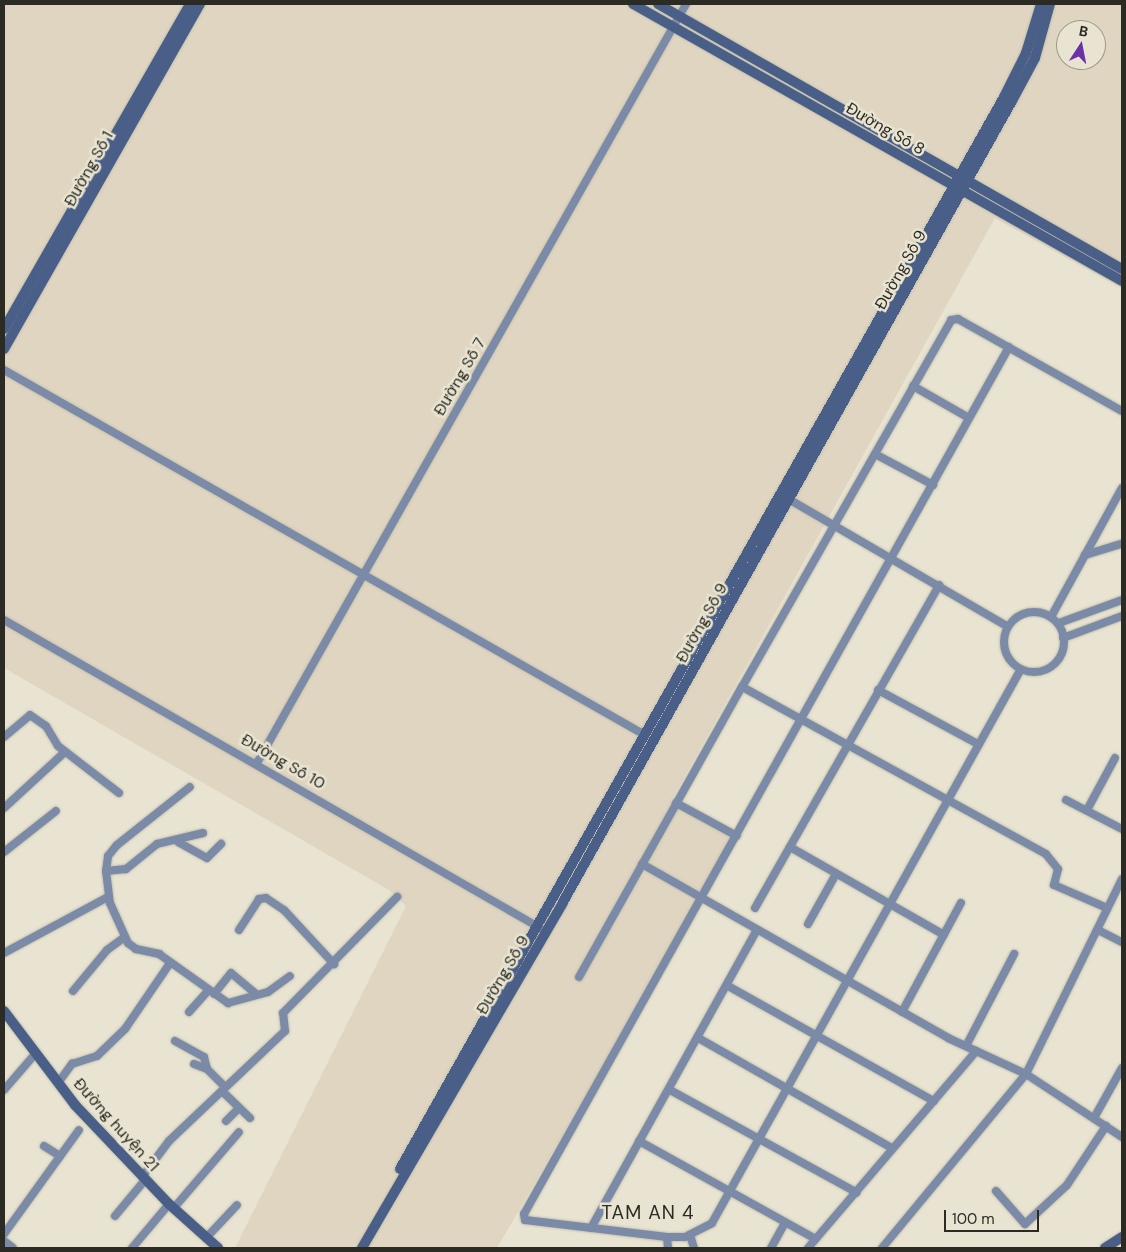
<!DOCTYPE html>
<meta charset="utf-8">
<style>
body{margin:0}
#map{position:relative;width:1126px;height:1252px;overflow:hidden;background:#e8e4d1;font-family:"DM Sans",sans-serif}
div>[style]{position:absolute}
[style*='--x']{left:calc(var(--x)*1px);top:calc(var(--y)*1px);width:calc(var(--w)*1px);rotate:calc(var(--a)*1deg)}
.industrial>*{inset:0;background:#dfd5c1}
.roads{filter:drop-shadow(0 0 1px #c2bfae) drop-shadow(0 0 1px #c2bfae)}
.street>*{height:8px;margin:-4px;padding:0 4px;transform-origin:4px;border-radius:4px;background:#7b8aa7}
.street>.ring{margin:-4px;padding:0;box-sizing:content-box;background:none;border:8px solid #7b8aa7;border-radius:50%}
.secondary>*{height:10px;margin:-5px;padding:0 5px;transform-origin:5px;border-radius:5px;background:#4a5f88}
span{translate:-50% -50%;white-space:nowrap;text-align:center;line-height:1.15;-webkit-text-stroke:5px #e8e4d1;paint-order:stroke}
.street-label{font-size:16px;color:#2b2a23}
.quarter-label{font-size:19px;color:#2b2a23;letter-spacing:1px}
.frame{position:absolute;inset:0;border:5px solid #2b2a23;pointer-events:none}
.north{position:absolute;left:1056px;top:20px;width:50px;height:50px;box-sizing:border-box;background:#e8e4d1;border:1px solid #9c9a8b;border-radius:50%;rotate:11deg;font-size:14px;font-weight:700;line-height:20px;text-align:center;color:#2b2a23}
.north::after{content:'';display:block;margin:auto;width:18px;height:22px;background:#6932a9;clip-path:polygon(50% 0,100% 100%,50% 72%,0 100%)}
.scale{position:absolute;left:944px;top:1210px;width:95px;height:22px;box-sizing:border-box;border:2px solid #2b2a23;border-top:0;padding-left:6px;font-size:15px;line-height:18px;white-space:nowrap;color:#2b2a23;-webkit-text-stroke:4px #e8e4d1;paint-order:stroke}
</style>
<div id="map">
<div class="industrial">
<div style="clip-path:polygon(evenodd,4px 4px,1122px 4px,1122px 288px,995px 218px,671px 801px,734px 838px,497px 1248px,235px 1248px,406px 906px,389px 890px,4px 668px,4px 4px,1066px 30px,1096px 30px,1096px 60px,1066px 60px,1066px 30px)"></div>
</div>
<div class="roads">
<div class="street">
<div style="--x:1009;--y:347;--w:993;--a:119.22"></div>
<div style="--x:524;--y:1214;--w:6;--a:81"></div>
<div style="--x:525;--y:1220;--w:143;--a:6.8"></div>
<div style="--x:667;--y:1237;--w:18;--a:0"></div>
<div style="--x:685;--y:1237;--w:30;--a:-27"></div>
<div style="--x:712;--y:1223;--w:634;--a:-60.85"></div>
<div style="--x:4;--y:370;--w:738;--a:29.66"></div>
<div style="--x:913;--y:386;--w:64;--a:29.7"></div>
<div style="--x:875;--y:454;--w:66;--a:28.1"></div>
<div style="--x:785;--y:497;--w:258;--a:30.2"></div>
<div style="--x:1085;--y:555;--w:39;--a:-17"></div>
<div class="ring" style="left:1004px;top:612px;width:52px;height:52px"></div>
<div style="--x:1051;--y:617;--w:147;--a:-61.2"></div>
<div style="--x:4;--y:620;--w:618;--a:29.88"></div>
<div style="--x:1059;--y:623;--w:67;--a:-20.1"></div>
<div style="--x:1063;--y:638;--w:63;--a:-20.4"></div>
<div style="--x:878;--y:690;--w:114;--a:28.4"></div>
<div style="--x:4;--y:737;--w:34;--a:-40"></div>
<div style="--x:30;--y:715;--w:19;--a:35"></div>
<div style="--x:46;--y:726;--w:23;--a:59"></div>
<div style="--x:58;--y:746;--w:77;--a:37.6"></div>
<div style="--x:257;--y:763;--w:872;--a:-60.52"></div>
<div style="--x:1066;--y:800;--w:63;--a:27.4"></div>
<div style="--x:676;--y:803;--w:69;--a:28.4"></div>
<div style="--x:4;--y:808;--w:83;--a:-42.6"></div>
<div style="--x:1087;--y:810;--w:59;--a:-61.7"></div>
<div style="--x:203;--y:833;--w:47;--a:166.6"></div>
<div style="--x:157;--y:844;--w:40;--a:141"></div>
<div style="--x:126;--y:869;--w:20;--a:174"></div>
<div style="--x:106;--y:871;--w:32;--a:83"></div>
<div style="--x:110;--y:903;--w:44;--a:65.8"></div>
<div style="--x:128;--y:943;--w:10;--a:37"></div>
<div style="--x:136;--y:949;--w:24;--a:12"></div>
<div style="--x:159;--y:954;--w:85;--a:35.4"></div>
<div style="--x:228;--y:1003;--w:41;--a:-15.4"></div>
<div style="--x:268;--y:992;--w:27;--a:-36"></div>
<div style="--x:178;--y:842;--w:33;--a:29"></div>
<div style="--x:207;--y:858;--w:20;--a:-45"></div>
<div style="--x:790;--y:847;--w:177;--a:29.7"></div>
<div style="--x:4;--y:852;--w:66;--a:-38.3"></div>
<div style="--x:642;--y:864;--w:352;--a:29.6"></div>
<div style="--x:948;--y:1038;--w:86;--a:24.8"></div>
<div style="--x:1026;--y:1074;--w:115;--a:33.3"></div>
<div style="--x:106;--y:871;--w:15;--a:-82"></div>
<div style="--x:108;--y:856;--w:14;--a:-51"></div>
<div style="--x:117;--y:845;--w:93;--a:-38.5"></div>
<div style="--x:755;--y:908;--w:372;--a:-60.3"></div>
<div style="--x:1107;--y:908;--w:58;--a:-156.5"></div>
<div style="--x:1054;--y:885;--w:16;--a:-76"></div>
<div style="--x:1058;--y:869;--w:19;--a:-129"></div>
<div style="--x:1046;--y:854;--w:347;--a:-151.2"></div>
<div style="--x:742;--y:687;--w:422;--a:-60.3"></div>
<div style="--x:951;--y:320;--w:7;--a:-8"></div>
<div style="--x:958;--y:319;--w:188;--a:29.3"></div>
<div style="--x:808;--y:924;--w:57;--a:-60.8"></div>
<div style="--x:239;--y:930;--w:37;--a:-57"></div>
<div style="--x:259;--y:899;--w:7;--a:-8"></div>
<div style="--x:266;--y:898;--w:22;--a:34"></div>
<div style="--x:284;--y:910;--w:74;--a:47.2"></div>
<div style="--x:1098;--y:930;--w:27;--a:27"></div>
<div style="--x:4;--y:953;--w:118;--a:-28.3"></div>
<div style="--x:579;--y:977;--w:333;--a:-60.7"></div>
<div style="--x:728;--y:986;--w:236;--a:29.2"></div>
<div style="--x:73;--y:991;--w:53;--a:-50.3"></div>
<div style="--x:107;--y:950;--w:22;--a:-36"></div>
<div style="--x:214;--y:994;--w:27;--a:-51"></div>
<div style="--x:231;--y:973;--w:31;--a:40"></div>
<div style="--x:189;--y:1012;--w:28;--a:-48"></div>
<div style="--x:902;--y:1012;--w:124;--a:-61.6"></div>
<div style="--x:700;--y:1039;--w:221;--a:29.6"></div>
<div style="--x:175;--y:1041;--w:33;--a:29"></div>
<div style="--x:204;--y:1057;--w:12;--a:76"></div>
<div style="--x:966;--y:1046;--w:104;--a:-62.4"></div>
<div style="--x:194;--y:1064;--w:14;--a:21"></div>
<div style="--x:207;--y:1069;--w:25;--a:45"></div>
<div style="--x:58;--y:1083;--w:24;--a:-54"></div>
<div style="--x:72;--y:1064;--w:26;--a:-18"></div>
<div style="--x:97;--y:1056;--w:39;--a:-44"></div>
<div style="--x:125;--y:1029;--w:80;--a:-55.7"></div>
<div style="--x:4;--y:1090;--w:49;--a:-49.1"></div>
<div style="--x:670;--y:1090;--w:213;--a:28.8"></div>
<div style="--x:222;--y:1091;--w:39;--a:44"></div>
<div style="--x:1094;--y:1118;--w:57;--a:-60.8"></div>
<div style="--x:226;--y:1121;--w:18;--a:-45"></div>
<div style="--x:639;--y:1141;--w:202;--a:29"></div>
<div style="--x:44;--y:1146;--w:19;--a:32"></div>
<div style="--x:142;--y:1177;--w:45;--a:-53.1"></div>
<div style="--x:169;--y:1141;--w:160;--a:-43.5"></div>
<div style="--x:285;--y:1031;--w:18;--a:-96"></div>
<div style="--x:283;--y:1013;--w:163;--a:-45.5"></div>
<div style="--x:996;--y:1191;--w:44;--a:48.7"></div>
<div style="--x:1025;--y:1224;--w:57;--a:-42.9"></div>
<div style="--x:1067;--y:1185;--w:71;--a:-56.5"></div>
<div style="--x:173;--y:1209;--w:101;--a:-49.4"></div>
<div style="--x:115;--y:1216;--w:47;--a:-50.2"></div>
<div style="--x:591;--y:1228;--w:341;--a:-60.9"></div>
<div style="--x:4;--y:1234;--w:128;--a:-54.2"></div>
<div style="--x:690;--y:1235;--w:14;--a:73"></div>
<div style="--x:667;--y:1237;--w:11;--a:85"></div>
<div style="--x:206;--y:1238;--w:45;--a:-46.8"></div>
<div style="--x:4;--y:1241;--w:11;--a:38"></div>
<div style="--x:132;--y:1248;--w:57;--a:-49.9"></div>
<div style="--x:771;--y:1248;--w:29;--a:-61"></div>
<div style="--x:808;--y:1248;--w:259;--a:-49.5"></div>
<div style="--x:882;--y:1248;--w:226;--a:-50.4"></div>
<div style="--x:1026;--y:1074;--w:217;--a:-63.8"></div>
</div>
<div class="secondary">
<div style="--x:633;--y:4;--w:562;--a:29.53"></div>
<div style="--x:658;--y:4;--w:534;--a:29.73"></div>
<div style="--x:4;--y:329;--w:374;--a:-60.2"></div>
<div style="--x:4;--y:349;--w:397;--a:-60.4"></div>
<div style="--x:4;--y:1011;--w:118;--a:52.9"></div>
<div style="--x:75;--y:1105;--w:137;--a:46.5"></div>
<div style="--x:169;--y:1204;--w:66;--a:41.9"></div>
<div style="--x:400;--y:1169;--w:1230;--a:-60.6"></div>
<div style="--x:1004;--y:97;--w:49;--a:-63.4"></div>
<div style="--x:1026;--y:53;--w:51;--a:-73"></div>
<div style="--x:362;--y:1248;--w:400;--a:-59.8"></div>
<div style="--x:563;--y:902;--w:918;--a:-60.73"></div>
<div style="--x:1012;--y:101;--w:49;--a:-61.9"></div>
<div style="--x:1035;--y:58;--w:56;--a:-74.5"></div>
<div style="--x:1105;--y:1248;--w:20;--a:-33"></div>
</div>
</div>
<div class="street-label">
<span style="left:885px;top:129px;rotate:30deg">Đường Số 8</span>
<span style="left:89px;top:169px;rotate:-61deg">Đường Số 1</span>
<span style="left:901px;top:270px;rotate:-61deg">Đường Số 9</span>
<span style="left:460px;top:377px;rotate:-60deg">Đường Số 7</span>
<span style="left:702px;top:623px;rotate:-61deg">Đường Số 9</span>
<span style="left:283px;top:762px;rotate:30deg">Đường Số 10</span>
<span style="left:503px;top:975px;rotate:-60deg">Đường Số 9</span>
<span style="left:116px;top:1125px;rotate:48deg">Đường huyện 21</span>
</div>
<div class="quarter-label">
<span style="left:648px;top:1213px">TAM AN 4</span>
</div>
<div class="frame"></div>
<div class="north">B</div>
<div class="scale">100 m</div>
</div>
